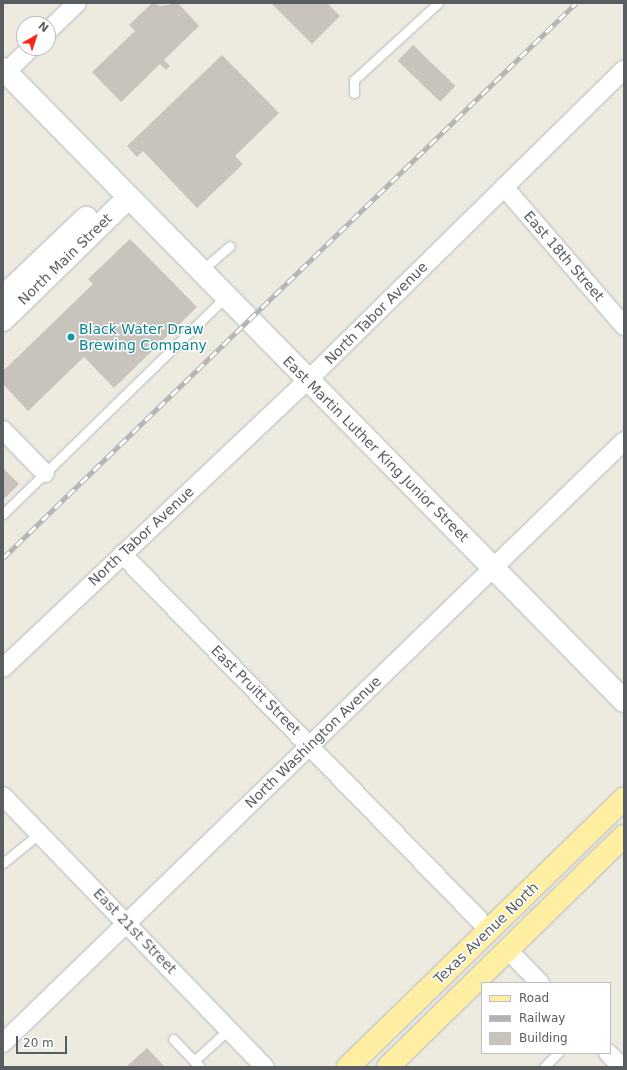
<!DOCTYPE html>
<style>
body{margin:0}
#map{position:relative;width:627px;height:1070px;overflow:hidden;background:#edeadf;font-family:"DejaVu Sans",sans-serif}
div>[style]{position:absolute}
[style*='--x']{left:calc(var(--x)*1px);top:calc(var(--y)*1px);width:calc(var(--w)*1px);rotate:calc(var(--a)*1deg)}
.building>*{inset:0;background:#c8c4bc;transform-origin:0 0}
.roads{filter:drop-shadow(0 0 1px #b5b8be) drop-shadow(0 0 1px #b5b8be)}
.lane>*{height:9px;margin:-4.5px;padding:0 4.5px;transform-origin:4.5px;border-radius:4.5px;background:#fff}
.street>*{height:18px;margin:-9px;padding:0 9px;transform-origin:9px;border-radius:9px;background:#fff}
.secondary>*{height:22px;margin:-11px;padding:0 11px;transform-origin:11px;border-radius:11px;background:#fff}
.primary>*{height:22px;margin:-11px;padding:0 11px;transform-origin:11px;border-radius:11px;background:#ffefa2}
.rail>*{height:4.5px;margin-top:-2.25px;transform-origin:0;background:repeating-linear-gradient(90deg,#fff 0 9px,#b2b3b3 0 18px);box-sizing:border-box;border-block:1px solid #b2b3b3}
.dots>*{width:11px;height:11px;translate:-50% -50%;box-sizing:border-box;border:2px solid #fff;border-radius:50%}
span{translate:-50% -50%;white-space:nowrap;text-align:center;line-height:1.15;-webkit-text-stroke:3px #fff;paint-order:stroke}
.street-label{font-size:14px;color:#585d62}
.culture-label{font-size:14px;color:#0d838f}
.left{translate:0 -50%;text-align:left}
.frame{position:absolute;inset:0;border:4px solid #585d62;pointer-events:none}
.legend{position:absolute;left:481px;top:982px;width:130px;height:72px;box-sizing:border-box;background:#fff;border:1px solid #bcbec0;margin:0;padding:5px 7px;list-style:none;font-size:12px;color:#585d62}
.legend li{display:flex;align-items:center;gap:8px;height:20px}
.legend b{width:20px;border:1px solid #bcbec0}
.north{position:absolute;left:16px;top:16px;width:40px;height:40px;box-sizing:border-box;background:#fff;border:1px solid #bcbec0;border-radius:50%;rotate:39deg;font-size:11px;font-weight:700;line-height:16px;text-align:center;color:#585d62}
.north::after{content:'';display:block;margin:auto;width:14px;height:18px;background:#fb2618;clip-path:polygon(50% 0,100% 100%,50% 72%,0 100%)}
.scale{position:absolute;left:16px;top:1036px;width:51px;height:18px;box-sizing:border-box;border:2px solid #585d62;border-top:0;padding-left:5px;font-size:12px;line-height:14px;white-space:nowrap;color:#585d62;-webkit-text-stroke:3px #fff;paint-order:stroke}
</style>
<div id="map">
<div class="building">
<div style="clip-path:polygon(152px 3px,161px 6px,178px 3px,199px 26px,164px 60px,170px 66px,166px 70px,160px 64px,121px 102px,92px 72px,135px 31px,129px 25px)"></div>
<div style="clip-path:polygon(271px 3px,327px 3px,340px 16px,312px 44px)"></div>
<div style="left:413px;top:45px;width:59px;height:22px;rotate:44deg"></div>
<div style="clip-path:polygon(222px 55px,279px 113px,235px 156px,243px 164px,197px 208px,143px 151px,137px 157px,127px 146px)"></div>
<div style="clip-path:polygon(130px 239px,197px 307px,114px 388px,84px 357px,28px 411px,3px 384px,3px 371px,93px 284px,88px 279px)"></div>
<div style="clip-path:polygon(3px 468px,19px 484px,3px 500px)"></div>
<div style="clip-path:polygon(147px 1048px,165px 1067px,126px 1067px)"></div>
</div>
<div class="roads">
<div class="lane">
<div style="--x:354;--y:93;--w:13;--a:-90"></div>
<div style="--x:354;--y:80;--w:114;--a:-42.5"></div>
<div style="--x:201;--y:271;--w:38;--a:-41"></div>
<div style="--x:3;--y:514;--w:310;--a:-44.3"></div>
<div style="--x:3;--y:863;--w:48;--a:-39"></div>
<div style="--x:173;--y:1039;--w:39;--a:46"></div>
<div style="--x:194;--y:1061;--w:47;--a:-42.4"></div>
<div style="--x:544;--y:1067;--w:20;--a:-45"></div>
</div>
<div class="street">
<div style="--x:48;--y:31;--w:40;--a:-44"></div>
<div style="--x:6;--y:72;--w:35;--a:-44"></div>
<div style="--x:504;--y:187;--w:184;--a:49.2"></div>
<div style="--x:3;--y:430;--w:60;--a:45.7"></div>
<div style="--x:122;--y:554;--w:525;--a:45.69"></div>
<div style="--x:3;--y:668;--w:419;--a:-43.4"></div>
<div style="--x:308;--y:380;--w:443;--a:-44.5"></div>
<div style="--x:3;--y:796;--w:377;--a:46"></div>
<div style="--x:508;--y:950;--w:46;--a:45.9"></div>
<div style="--x:3;--y:1043;--w:865;--a:-44.11"></div>
<div style="--x:608;--y:1053;--w:20;--a:45"></div>
</div>
<div class="secondary">
<div style="--x:3;--y:69;--w:886;--a:45.5"></div>
<div style="--x:3;--y:297;--w:115;--a:-43.6"></div>
<div style="--x:3;--y:320;--w:173;--a:-44.3"></div>
</div>
<div class="primary">
<div style="--x:348;--y:1067;--w:385;--a:-44.2"></div>
<div style="--x:388;--y:1067;--w:330;--a:-44.4"></div>
</div>
</div>
<div class="rail">
<div style="--x:3;--y:558;--w:798;--a:-44.09"></div>
</div>
<div class="dots">
<div style="left:71px;top:337px;background:#0f9aa8"></div>
</div>
<div class="street-label">
<span style="left:564px;top:256px;rotate:49deg">East 18th Street</span>
<span style="left:65px;top:259px;rotate:-44deg">North Main Street</span>
<span style="left:376px;top:313px;rotate:-45deg">North Tabor Avenue</span>
<span style="left:376px;top:449px;rotate:45deg">East Martin Luther King Junior Street</span>
<span style="left:141px;top:536px;rotate:-43deg">North Tabor Avenue</span>
<span style="left:256px;top:690px;rotate:45deg">East Pruitt Street</span>
<span style="left:313px;top:742px;rotate:-44deg">North Washington Avenue</span>
<span style="left:135px;top:931px;rotate:46deg">East 21st Street</span>
<span style="left:486px;top:933px;rotate:-44deg">Texas Avenue North</span>
</div>
<div class="culture-label">
<span class="left" style="left:79px;top:337px">Black Water Draw<br>Brewing Company</span>
</div>
<div class="frame"></div>
<ul class="legend">
<li><b style="height:5px;background:#ffefa2"></b>Road</li>
<li><b style="height:5px;background:#b2b3b3"></b>Railway</li>
<li><b style="height:11px;background:#c8c4bc"></b>Building</li>
</ul>
<div class="north">N</div>
<div class="scale">20 m</div>
</div>
